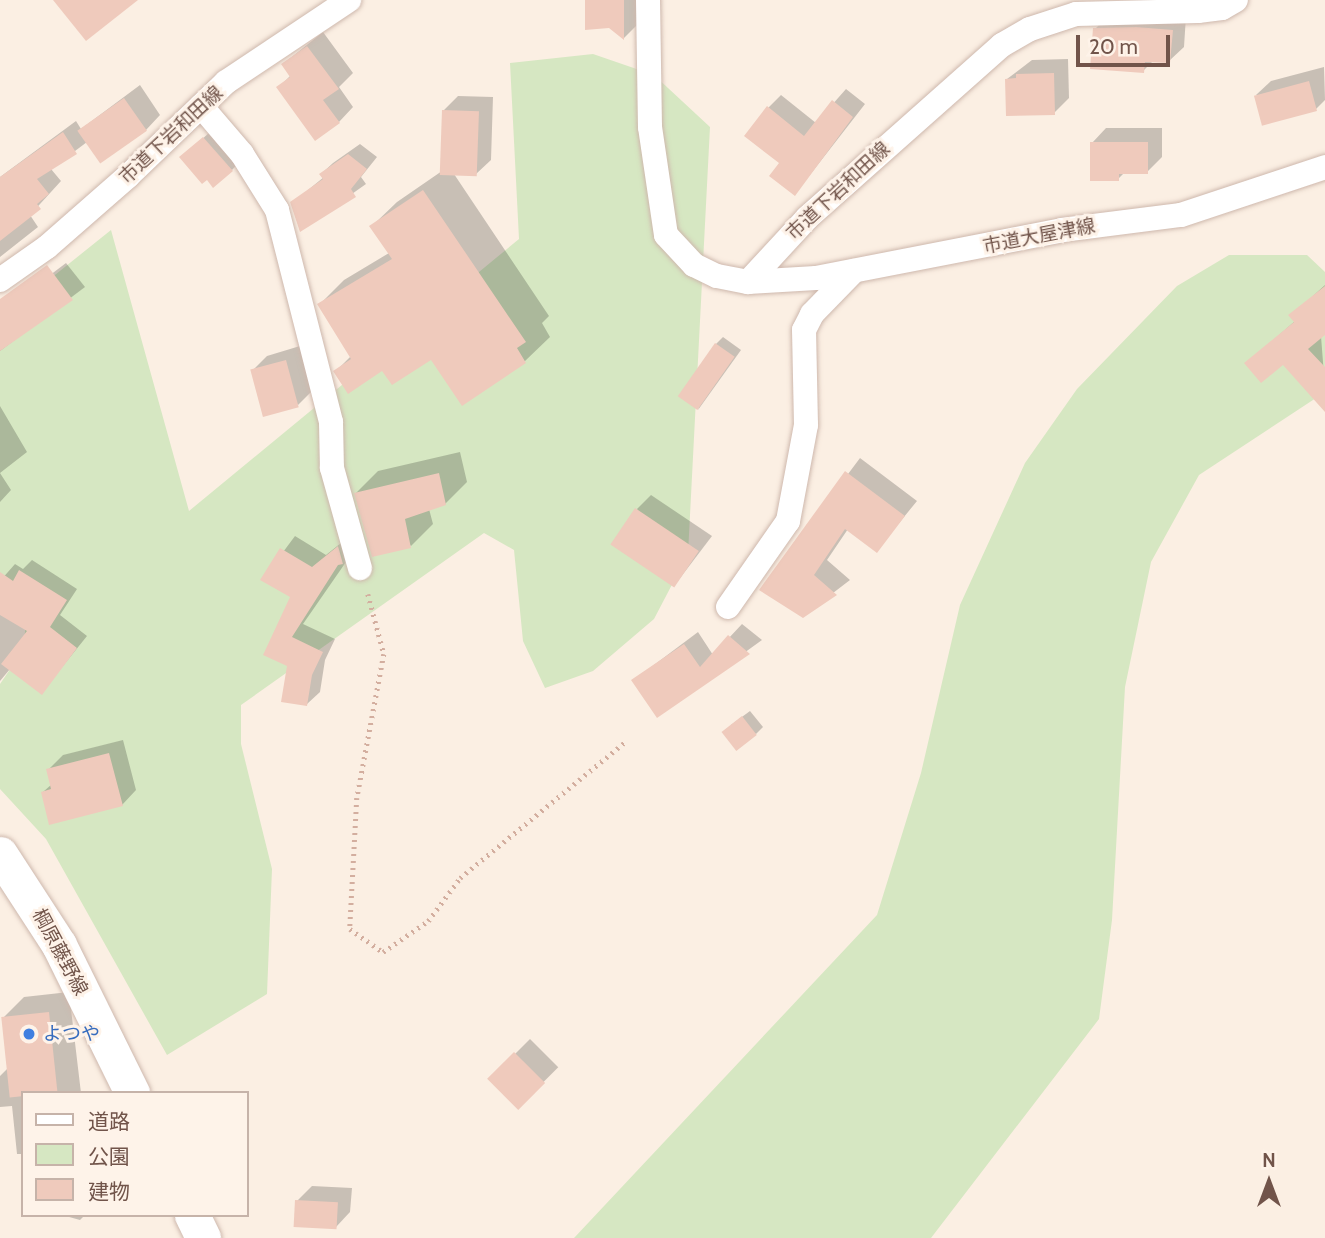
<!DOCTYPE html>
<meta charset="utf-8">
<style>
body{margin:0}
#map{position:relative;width:1325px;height:1238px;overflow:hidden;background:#fbefe3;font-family:Cabin,"Noto Sans JP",sans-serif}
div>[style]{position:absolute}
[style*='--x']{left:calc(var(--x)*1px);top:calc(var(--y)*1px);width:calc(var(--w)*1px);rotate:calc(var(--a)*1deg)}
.green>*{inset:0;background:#d6e7c2}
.shadow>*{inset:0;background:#0003;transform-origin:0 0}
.building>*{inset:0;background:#efcabc;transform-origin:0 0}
.path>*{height:4.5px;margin-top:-2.25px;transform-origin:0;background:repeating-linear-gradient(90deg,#d3ae9f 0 2px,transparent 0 7px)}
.roads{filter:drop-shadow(0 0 2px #ceb8ad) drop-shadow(0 0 2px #ceb8ad)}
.minor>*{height:24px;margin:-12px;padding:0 12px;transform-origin:12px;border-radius:12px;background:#fff}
.secondary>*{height:35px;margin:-17.5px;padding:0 17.5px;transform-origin:17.5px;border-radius:17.5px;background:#fff}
.dots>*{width:19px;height:19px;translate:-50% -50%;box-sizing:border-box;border:4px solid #fef3e9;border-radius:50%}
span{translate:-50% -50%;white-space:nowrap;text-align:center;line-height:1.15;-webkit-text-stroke:6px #fef3e9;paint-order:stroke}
.street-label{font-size:19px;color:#71544a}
.shop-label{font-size:19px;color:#366cbe}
.left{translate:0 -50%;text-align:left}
.legend{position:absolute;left:21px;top:1091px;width:228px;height:126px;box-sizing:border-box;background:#fef3e9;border:2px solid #c6b3a9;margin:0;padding:9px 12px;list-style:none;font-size:21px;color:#71544a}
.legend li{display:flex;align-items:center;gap:14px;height:35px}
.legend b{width:35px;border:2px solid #c6b3a9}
.north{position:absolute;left:1234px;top:1147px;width:70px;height:70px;-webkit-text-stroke:5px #fef3e9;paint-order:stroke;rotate:0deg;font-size:19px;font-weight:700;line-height:28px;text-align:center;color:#71544a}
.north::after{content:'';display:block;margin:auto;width:24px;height:32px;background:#71544a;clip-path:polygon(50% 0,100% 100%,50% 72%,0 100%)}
.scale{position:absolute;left:1076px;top:35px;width:94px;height:32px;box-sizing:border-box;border:4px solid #71544a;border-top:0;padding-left:9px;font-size:21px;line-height:24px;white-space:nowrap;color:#71544a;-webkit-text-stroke:5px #fef3e9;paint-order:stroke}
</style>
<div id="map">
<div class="green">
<div style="clip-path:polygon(593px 54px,654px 75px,710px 127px,688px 554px,654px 619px,593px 671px,545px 688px,523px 641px,514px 550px,484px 533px,241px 705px,241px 744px,272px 869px,267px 994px,167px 1055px,46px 839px,0 789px,0 684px,24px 649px,28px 577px,0 586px,0 319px,111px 230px,189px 511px,519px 239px,510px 63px)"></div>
<div style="clip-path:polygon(1229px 255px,1307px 255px,1325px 272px,1325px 382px,1316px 398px,1199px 475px,1151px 562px,1125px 687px,1112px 920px,1099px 1019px,931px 1238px,574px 1238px,877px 915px,921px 773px,960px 605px,1025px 463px,1077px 389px,1177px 286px)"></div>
</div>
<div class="shadow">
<div style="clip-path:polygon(587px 0,638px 0,638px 24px,624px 38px)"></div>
<div style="clip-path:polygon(1109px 15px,1186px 16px,1184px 47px,1169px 61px,1154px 60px,1143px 71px,1095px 29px)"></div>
<div style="clip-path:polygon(323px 32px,353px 73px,339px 87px,353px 107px,339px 122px,279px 87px,291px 75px,283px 64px)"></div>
<div style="clip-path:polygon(1068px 59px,1069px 98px,1054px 113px,1007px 79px,1032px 60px)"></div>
<div style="clip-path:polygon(1324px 67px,1325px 100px,1316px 109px,1256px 95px,1271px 81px)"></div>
<div style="clip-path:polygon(140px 85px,160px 115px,146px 130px,87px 142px,51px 169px,61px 181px,30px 215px,38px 227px,0 257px,0 177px,76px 121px,81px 129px)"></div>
<div style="clip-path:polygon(846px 89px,865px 104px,795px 194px,781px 163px,768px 108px,781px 95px,816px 123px)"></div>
<div style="clip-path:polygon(458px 96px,493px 97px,491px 160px,476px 174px,454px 174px,549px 316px,542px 323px,550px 337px,525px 361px,462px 404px,431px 357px,383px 368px,336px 371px,351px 356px,319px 305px,344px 280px,389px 253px,372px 226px,397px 202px,442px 171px,443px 111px)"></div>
<div style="clip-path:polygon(219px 124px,246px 155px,232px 170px,182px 157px)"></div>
<div style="clip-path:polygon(1106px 128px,1162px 128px,1162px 157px,1147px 172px,1125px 172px,1118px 179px,1092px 143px)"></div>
<div style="clip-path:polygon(360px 144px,377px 157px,361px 177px,366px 184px,301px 230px,292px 203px,324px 177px,321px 174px,333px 163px)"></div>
<div style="clip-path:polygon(66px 263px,85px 287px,0 351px,0 313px)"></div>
<div style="clip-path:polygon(1325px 285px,1321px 336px,1325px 388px,1283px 362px,1247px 363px,1295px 321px,1291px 316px)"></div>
<div style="clip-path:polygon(723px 337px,741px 350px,698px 410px,716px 344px)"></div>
<div style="clip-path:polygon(300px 346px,313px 390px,298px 405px,252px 371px,267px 356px)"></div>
<div style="clip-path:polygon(0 406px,27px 452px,0 473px,11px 490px,0 502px)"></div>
<div style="clip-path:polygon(460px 452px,467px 482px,445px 504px,429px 509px,433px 524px,411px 546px,356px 493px,378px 471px)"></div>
<div style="clip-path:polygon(860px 458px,917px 501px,877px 550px,848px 529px,827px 560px,850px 580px,803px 616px,762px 589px)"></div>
<div style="clip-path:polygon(651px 495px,712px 536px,674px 586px,637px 509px)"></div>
<div style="clip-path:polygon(351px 535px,355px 549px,303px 624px,335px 639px,325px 660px,320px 692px,307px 704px,289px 665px,292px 596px,263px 579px,295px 536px,326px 555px)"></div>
<div style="clip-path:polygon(32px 560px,77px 589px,60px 615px,87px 636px,42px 692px,10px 669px,0 681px,0 581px,15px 564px,23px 569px)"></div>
<div style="clip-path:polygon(742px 624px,762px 640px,658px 715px,634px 680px,698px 632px,713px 655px)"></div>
<div style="clip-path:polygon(750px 711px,763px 727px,756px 734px,731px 725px)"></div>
<div style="clip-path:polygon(123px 740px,136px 790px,122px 805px,43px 792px,52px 784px,48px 770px,63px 755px)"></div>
<div style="clip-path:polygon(69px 992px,81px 1093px,23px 1093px,23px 1154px,17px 1154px,12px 1106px,0 1107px,0 1076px,9px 1067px,3px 1018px,24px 997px)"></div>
<div style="left:530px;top:1039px;width:40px;height:57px;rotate:45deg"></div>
<div style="clip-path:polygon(312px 1186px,352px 1188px,350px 1212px,336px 1227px,297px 1201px)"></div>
<div style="clip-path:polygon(62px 1215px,85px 1215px,80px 1220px)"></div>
</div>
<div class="building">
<div style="clip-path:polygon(53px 0,138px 0,86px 41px)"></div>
<div style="clip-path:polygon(585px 0,624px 0,624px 40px,609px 28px,585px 30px)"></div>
<div style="clip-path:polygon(1136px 27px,1173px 30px,1170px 63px,1145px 62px,1144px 73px,1090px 69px,1093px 28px)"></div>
<div style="clip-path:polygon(307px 46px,339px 89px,323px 100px,340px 123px,315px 141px,276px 87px,290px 77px,281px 64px)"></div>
<div style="clip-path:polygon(1054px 73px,1055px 115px,1006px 116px,1005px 79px,1016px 78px,1016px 74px)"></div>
<div style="left:1309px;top:81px;width:31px;height:57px;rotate:75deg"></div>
<div style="left:124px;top:98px;width:40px;height:57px;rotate:55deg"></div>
<div style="clip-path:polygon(832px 100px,853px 117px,795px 196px,769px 176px,779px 163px,744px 136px,767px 106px,804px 136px)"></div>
<div style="left:442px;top:110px;width:37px;height:65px;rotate:2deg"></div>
<div style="clip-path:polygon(63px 132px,77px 154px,37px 179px,49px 194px,37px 204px,41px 209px,0 241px,0 177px)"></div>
<div style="clip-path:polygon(203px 137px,233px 171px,213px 188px,207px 180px,202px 184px,179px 157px)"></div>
<div style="clip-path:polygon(1090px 142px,1148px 142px,1148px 174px,1119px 174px,1119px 181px,1090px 181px)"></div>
<div style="clip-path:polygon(348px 154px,367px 169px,351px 189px,356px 197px,300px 232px,290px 202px,323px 179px,319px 174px)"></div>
<div style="clip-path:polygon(423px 190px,526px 342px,517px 348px,526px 363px,462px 406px,431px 360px,392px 385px,382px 371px,348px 394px,333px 371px,351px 359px,317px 304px,392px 259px,369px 226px)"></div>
<div style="clip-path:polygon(47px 265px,73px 300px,0 351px,0 299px)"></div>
<div style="clip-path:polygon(1325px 286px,1325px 335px,1308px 349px,1325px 367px,1325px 412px,1283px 365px,1261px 383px,1244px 363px,1294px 322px,1288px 315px)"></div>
<div style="left:715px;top:343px;width:24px;height:65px;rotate:35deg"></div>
<div style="left:286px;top:360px;width:49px;height:37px;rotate:75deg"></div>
<div style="clip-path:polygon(845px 471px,905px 516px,877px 553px,845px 529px,814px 575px,837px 595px,803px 618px,759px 590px)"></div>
<div style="clip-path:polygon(439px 473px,446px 505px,405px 519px,411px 548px,372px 557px,354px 493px)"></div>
<div style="left:635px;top:508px;width:77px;height:44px;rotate:34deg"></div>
<div style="clip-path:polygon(338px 546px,343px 564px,338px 565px,292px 637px,323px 652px,312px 675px,307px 706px,281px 702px,287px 666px,263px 655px,290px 597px,260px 580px,280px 548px,312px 567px)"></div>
<div style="clip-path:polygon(19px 570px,67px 600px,50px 627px,77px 648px,42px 695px,1px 664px,27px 631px,0 615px,0 572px,13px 581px)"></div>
<div style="clip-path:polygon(728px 635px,750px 654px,657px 718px,631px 680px,684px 644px,700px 667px)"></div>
<div style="left:742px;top:716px;width:24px;height:26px;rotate:52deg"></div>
<div style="clip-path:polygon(109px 753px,123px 806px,49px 825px,41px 792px,51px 789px,46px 769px)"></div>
<div style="left:49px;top:1012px;width:81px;height:48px;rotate:84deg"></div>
<div style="left:514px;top:1052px;width:44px;height:38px;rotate:45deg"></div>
<div style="left:295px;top:1200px;width:43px;height:27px;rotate:3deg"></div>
</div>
<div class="path">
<div style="--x:368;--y:594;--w:62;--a:75.1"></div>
<div style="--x:384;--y:654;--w:147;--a:100.6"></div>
<div style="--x:357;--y:798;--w:131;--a:93.1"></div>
<div style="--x:350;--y:929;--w:40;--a:34.9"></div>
<div style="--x:383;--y:952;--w:55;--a:-34.6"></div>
<div style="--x:428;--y:921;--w:54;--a:-53.3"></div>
<div style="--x:460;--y:878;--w:214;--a:-39.5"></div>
</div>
<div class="roads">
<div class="minor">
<div style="--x:648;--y:0;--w:127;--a:89.1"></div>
<div style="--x:650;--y:127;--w:109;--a:81.6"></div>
<div style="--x:666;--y:235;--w:41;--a:47"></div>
<div style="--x:694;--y:265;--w:25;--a:26"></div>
<div style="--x:717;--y:276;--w:32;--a:11"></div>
<div style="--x:748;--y:282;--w:87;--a:-47.3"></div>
<div style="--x:807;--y:218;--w:261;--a:-41.6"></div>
<div style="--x:1002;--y:45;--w:32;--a:-30"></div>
<div style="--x:1030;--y:29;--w:48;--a:-18.1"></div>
<div style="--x:1076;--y:14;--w:122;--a:-1.4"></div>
<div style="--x:1198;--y:11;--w:24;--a:-7"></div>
<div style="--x:1222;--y:8;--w:16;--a:-30"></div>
<div style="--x:201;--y:106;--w:63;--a:49.5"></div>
<div style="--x:242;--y:154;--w:66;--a:58"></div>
<div style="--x:277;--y:210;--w:219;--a:75.7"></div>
<div style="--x:331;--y:422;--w:46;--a:88.8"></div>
<div style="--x:332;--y:468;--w:104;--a:74.4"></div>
<div style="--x:0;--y:280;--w:57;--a:-35.1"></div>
<div style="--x:47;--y:247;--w:108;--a:-41.2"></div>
<div style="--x:128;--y:176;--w:136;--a:-43.8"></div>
<div style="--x:226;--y:82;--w:148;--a:-33.7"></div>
<div style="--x:748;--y:282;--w:68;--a:-3.4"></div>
<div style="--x:816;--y:278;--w:251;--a:-11"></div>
<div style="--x:1062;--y:230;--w:120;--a:-7.2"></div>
<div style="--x:1181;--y:215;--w:152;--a:-18.4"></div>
<div style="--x:728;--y:607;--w:105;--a:-55.1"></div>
<div style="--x:788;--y:521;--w:98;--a:-79.4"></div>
<div style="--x:806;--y:425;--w:95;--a:-91.2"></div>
<div style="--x:804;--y:330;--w:18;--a:-63"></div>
<div style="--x:812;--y:314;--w:60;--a:-45.7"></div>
</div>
<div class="secondary">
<div style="--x:0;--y:854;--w:108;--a:57"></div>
<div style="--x:59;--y:945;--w:165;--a:63.7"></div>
<div style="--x:192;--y:1215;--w:25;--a:64"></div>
</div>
</div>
<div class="dots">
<div style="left:29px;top:1034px;background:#3f7fe0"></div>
</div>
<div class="street-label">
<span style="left:171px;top:135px;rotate:-43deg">市道下岩和田線</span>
<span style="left:838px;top:191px;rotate:-43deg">市道下岩和田線</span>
<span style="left:1039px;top:236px;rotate:-11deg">市道大屋津線</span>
<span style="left:60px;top:952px;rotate:62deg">棡原藤野線</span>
</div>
<div class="shop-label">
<span class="left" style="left:43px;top:1034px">よつや</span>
</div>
<ul class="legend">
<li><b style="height:9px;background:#fff"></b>道路</li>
<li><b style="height:19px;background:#d6e7c2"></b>公園</li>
<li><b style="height:19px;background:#efcabc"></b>建物</li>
</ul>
<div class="north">N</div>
<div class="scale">20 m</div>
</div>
